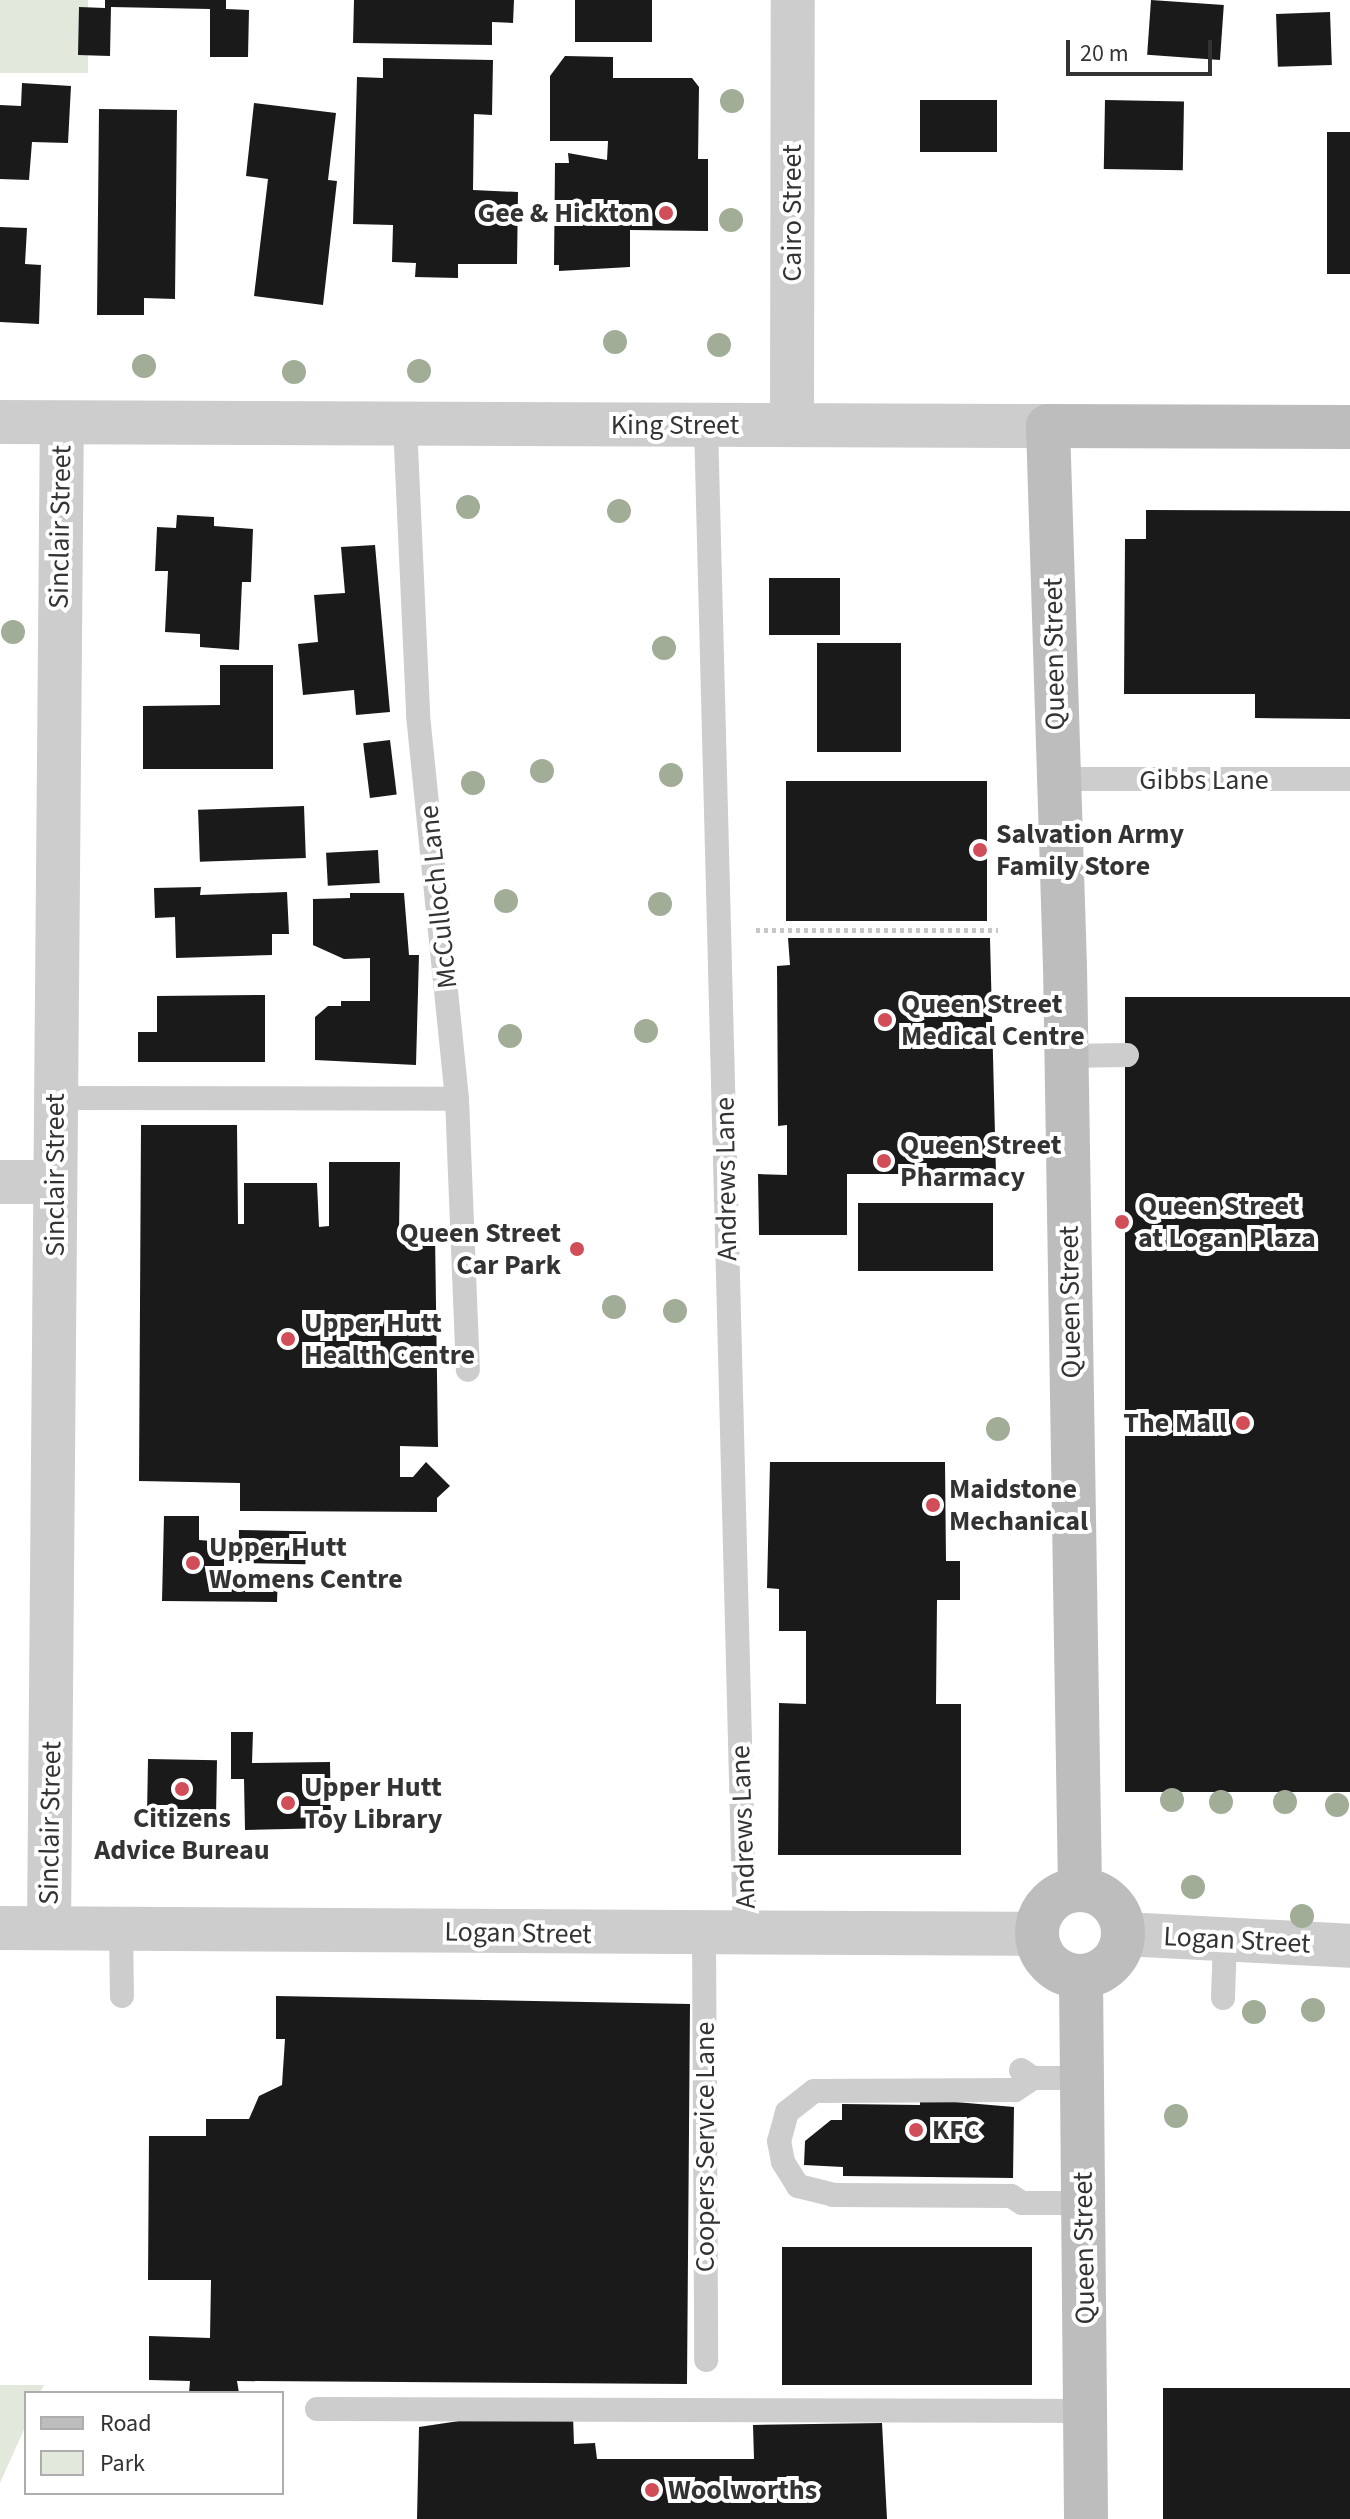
<!DOCTYPE html>
<style>
body{margin:0}
#map{position:relative;width:1350px;height:2519px;overflow:hidden;background:#fff;font-family:"Source Sans 3",sans-serif}
div>[style]{position:absolute}
[style*='--x']{left:calc(var(--x)*1px);top:calc(var(--y)*1px);width:calc(var(--w)*1px);rotate:calc(var(--a)*1deg)}
.green>*{inset:0;background:#e3e8dd;transform-origin:0 0}
.building>*{inset:0;background:#1a1a1a;transform-origin:0 0}
.path>*{height:5px;margin-top:-2.5px;transform-origin:0;background:repeating-linear-gradient(90deg,#c7c7c7 0 4px,transparent 0 8px)}
.lane>*{height:24px;margin:-12px;padding:0 12px;transform-origin:12px;border-radius:12px;background:#cdcdcd}
.street>*{height:44px;margin:-22px;padding:0 22px;transform-origin:22px;border-radius:22px;background:#cdcdcd}
.secondary>*{height:44px;margin:-22px;padding:0 22px;transform-origin:22px;border-radius:22px;background:#bdbdbd}
.secondary>.ring{margin:-22px;padding:0;box-sizing:content-box;background:none;border:44px solid #bdbdbd;border-radius:50%}
.trees>*{width:24px;height:24px;margin:-12px;border-radius:50%;background:#a2ad98}
.dots>*{width:22px;height:22px;translate:-50% -50%;box-sizing:border-box;border:4px solid #fff;border-radius:50%}
span{translate:-50% -50%;white-space:nowrap;text-align:center;line-height:1.15;-webkit-text-stroke:8px #fff;paint-order:stroke}
.poi-label{font-size:28px;color:#333;font-weight:700}
.right{translate:-100% -50%;text-align:right}
.left{translate:0 -50%;text-align:left}
.street-label{font-size:28px;color:#333}
.legend{position:absolute;left:24px;top:2391px;width:260px;height:104px;box-sizing:border-box;background:#fff;border:2px solid #adadad;margin:0;padding:10px 14px;list-style:none;font-size:24px;color:#333}
.legend li{display:flex;align-items:center;gap:16px;height:40px}
.legend b{width:40px;border:2px solid #adadad}
.scale{position:absolute;left:1066px;top:40px;width:146px;height:36px;box-sizing:border-box;border:4px solid #333;border-top:0;padding-left:10px;font-size:24px;line-height:28px;white-space:nowrap;color:#333;-webkit-text-stroke:6px #fff;paint-order:stroke}
</style>
<div id="map">
<div class="green">
<div style="left:0;top:0;width:88px;height:73px"></div>
<div style="clip-path:polygon(0 2385px,44px 2385px,40px 2393px,26px 2393px,26px 2425px,0 2483px)"></div>
</div>
<div class="building">
<div style="clip-path:polygon(105px 0,226px 0,226px 9px,249px 10px,248px 57px,210px 57px,210px 9px,111px 7px,110px 56px,78px 55px,79px 7px,105px 8px)"></div>
<div style="clip-path:polygon(354px 0,514px 0,513px 23px,492px 22px,492px 45px,353px 43px)"></div>
<div style="left:575px;top:0;width:77px;height:42px"></div>
<div style="left:1151px;top:0;width:73px;height:55px;rotate:4deg"></div>
<div style="left:1330px;top:12px;width:53px;height:54px;rotate:88deg"></div>
<div style="clip-path:polygon(565px 56px,613px 57px,613px 78px,692px 78px,699px 87px,698px 159px,708px 159px,708px 231px,630px 230px,630px 267px,559px 271px,559px 265px,554px 265px,555px 163px,569px 163px,568px 153px,607px 160px,608px 141px,550px 141px,550px 76px)"></div>
<div style="clip-path:polygon(383px 58px,493px 60px,492px 115px,474px 114px,473px 190px,518px 192px,517px 264px,458px 264px,458px 278px,415px 277px,416px 263px,392px 262px,393px 225px,353px 224px,357px 77px,383px 78px)"></div>
<div style="clip-path:polygon(22px 83px,71px 86px,68px 143px,32px 142px,29px 180px,0 179px,0 105px,21px 106px)"></div>
<div style="left:920px;top:100px;width:77px;height:52px"></div>
<div style="left:1105px;top:100px;width:79px;height:69px;rotate:1deg"></div>
<div style="clip-path:polygon(254px 103px,336px 113px,328px 180px,337px 181px,323px 305px,254px 296px,268px 179px,246px 176px)"></div>
<div style="clip-path:polygon(99px 109px,177px 110px,175px 299px,144px 298px,144px 315px,97px 315px)"></div>
<div style="left:1327px;top:132px;width:23px;height:142px"></div>
<div style="clip-path:polygon(0 227px,27px 228px,25px 264px,41px 265px,39px 324px,0 322px)"></div>
<div style="clip-path:polygon(1146px 510px,1350px 511px,1350px 719px,1255px 718px,1255px 694px,1124px 694px,1125px 539px,1146px 539px)"></div>
<div style="clip-path:polygon(177px 515px,214px 517px,214px 526px,253px 529px,251px 582px,242px 582px,239px 650px,200px 647px,200px 634px,165px 632px,168px 571px,155px 571px,157px 527px,176px 528px)"></div>
<div style="clip-path:polygon(375px 545px,390px 712px,356px 715px,354px 690px,303px 695px,298px 644px,318px 642px,314px 595px,345px 593px,341px 547px)"></div>
<div style="left:769px;top:578px;width:71px;height:57px"></div>
<div style="left:817px;top:643px;width:84px;height:109px"></div>
<div style="clip-path:polygon(220px 665px,273px 665px,273px 769px,143px 769px,143px 706px,220px 705px)"></div>
<div style="left:390px;top:740px;width:55px;height:27px;rotate:83deg"></div>
<div style="left:786px;top:781px;width:201px;height:140px"></div>
<div style="left:304px;top:806px;width:52px;height:106px;rotate:88deg"></div>
<div style="left:378px;top:850px;width:33px;height:52px;rotate:87deg"></div>
<div style="clip-path:polygon(201px 887px,200px 895px,287px 892px,289px 934px,272px 934px,272px 955px,176px 958px,175px 917px,155px 918px,154px 888px)"></div>
<div style="clip-path:polygon(350px 893px,404px 893px,409px 955px,419px 955px,416px 1065px,315px 1060px,315px 1017px,328px 1006px,341px 1006px,341px 1001px,370px 1001px,370px 958px,344px 959px,313px 945px,313px 899px,350px 898px)"></div>
<div style="clip-path:polygon(788px 938px,990px 938px,996px 1174px,847px 1174px,847px 1235px,759px 1235px,758px 1174px,787px 1175px,787px 1125px,778px 1126px,777px 966px,790px 965px)"></div>
<div style="clip-path:polygon(265px 995px,265px 1062px,138px 1062px,138px 1032px,157px 1032px,157px 996px)"></div>
<div style="left:1125px;top:997px;width:225px;height:795px"></div>
<div style="clip-path:polygon(141px 1125px,237px 1125px,238px 1224px,244px 1224px,244px 1183px,317px 1183px,319px 1227px,329px 1226px,329px 1162px,400px 1162px,399px 1233px,435px 1233px,438px 1447px,400px 1446px,400px 1477px,413px 1477px,426px 1462px,450px 1486px,437px 1498px,437px 1512px,240px 1511px,240px 1483px,139px 1481px)"></div>
<div style="left:858px;top:1203px;width:135px;height:68px"></div>
<div style="clip-path:polygon(770px 1462px,945px 1462px,946px 1561px,960px 1561px,960px 1600px,937px 1600px,936px 1704px,961px 1704px,961px 1855px,778px 1855px,779px 1703px,806px 1704px,806px 1631px,779px 1631px,779px 1589px,767px 1588px)"></div>
<div style="clip-path:polygon(164px 1516px,199px 1516px,199px 1540px,212px 1541px,213px 1551px,224px 1551px,224px 1574px,278px 1574px,277px 1602px,162px 1601px)"></div>
<div style="left:239px;top:1530px;width:67px;height:33px;rotate:1deg"></div>
<div style="clip-path:polygon(231px 1732px,253px 1732px,252px 1763px,330px 1762px,331px 1828px,245px 1830px,244px 1779px,231px 1779px)"></div>
<div style="left:148px;top:1759px;width:69px;height:59px;rotate:1deg"></div>
<div style="clip-path:polygon(276px 1996px,690px 2004px,687px 2384px,237px 2381px,239px 2393px,189px 2393px,190px 2381px,149px 2380px,149px 2336px,210px 2338px,211px 2280px,148px 2280px,149px 2136px,206px 2136px,206px 2119px,249px 2119px,259px 2096px,282px 2085px,285px 2039px,276px 2039px)"></div>
<div style="clip-path:polygon(920px 2099px,1014px 2107px,1013px 2178px,843px 2176px,843px 2167px,804px 2165px,805px 2141px,831px 2120px,842px 2120px,842px 2104px,920px 2105px)"></div>
<div style="left:782px;top:2247px;width:250px;height:138px"></div>
<div style="left:1350px;top:2388px;width:131px;height:187px;rotate:90deg"></div>
<div style="clip-path:polygon(573px 2416px,574px 2444px,595px 2443px,597px 2459px,754px 2459px,753px 2425px,882px 2423px,887px 2519px,417px 2519px,419px 2427px,479px 2418px)"></div>
</div>
<div class="path">
<div style="--x:756;--y:930;--w:242;--a:0"></div>
</div>
<div class="lane">
<div style="--x:405;--y:424;--w:291;--a:87.4"></div>
<div style="--x:418;--y:715;--w:386;--a:84.2"></div>
<div style="--x:457;--y:1099;--w:271;--a:87.7"></div>
<div style="--x:706;--y:425;--w:1510;--a:88.52"></div>
<div style="--x:1057;--y:779;--w:293;--a:0"></div>
<div style="--x:1066;--y:1056;--w:61;--a:-0.9"></div>
<div style="--x:56;--y:1098;--w:401;--a:0.1"></div>
<div style="--x:121;--y:1928;--w:68;--a:89.2"></div>
<div style="--x:704;--y:1935;--w:425;--a:89.7"></div>
<div style="--x:1223;--y:1998;--w:59;--a:-88.1"></div>
<div style="--x:1021;--y:2070;--w:14;--a:34"></div>
<div style="--x:1033;--y:2078;--w:48;--a:0"></div>
<div style="--x:1033;--y:2078;--w:22;--a:146"></div>
<div style="--x:1015;--y:2090;--w:201;--a:179.7"></div>
<div style="--x:814;--y:2091;--w:34;--a:142"></div>
<div style="--x:787;--y:2112;--w:30;--a:105"></div>
<div style="--x:779;--y:2141;--w:21;--a:79"></div>
<div style="--x:783;--y:2162;--w:28;--a:58"></div>
<div style="--x:798;--y:2186;--w:36;--a:14"></div>
<div style="--x:833;--y:2195;--w:178;--a:0.3"></div>
<div style="--x:1011;--y:2196;--w:13;--a:32"></div>
<div style="--x:1022;--y:2203;--w:61;--a:0"></div>
<div style="--x:317;--y:2409;--w:768;--a:0.15"></div>
</div>
<div class="street">
<div style="--x:0;--y:422;--w:1048;--a:0.22"></div>
<div style="--x:792;--y:425;--w:425;--a:-89.9"></div>
<div style="--x:0;--y:1182;--w:55;--a:0"></div>
<div style="--x:0;--y:1928;--w:1036;--a:0.33"></div>
<div style="--x:49;--y:1928;--w:1505;--a:-89.51"></div>
<div style="--x:1124;--y:1934;--w:226;--a:3"></div>
</div>
<div class="secondary">
<div style="--x:1080;--y:1889;--w:922;--a:-90.93"></div>
<div style="--x:1065;--y:967;--w:541;--a:-91.8"></div>
<div style="--x:1048;--y:426;--w:302;--a:0.2"></div>
<div class="ring" style="left:1037px;top:1890px;width:42px;height:42px"></div>
<div style="--x:1081;--y:1977;--w:542;--a:89.47"></div>
</div>
<div class="trees">
<div style="left:732px;top:101px"></div>
<div style="left:731px;top:220px"></div>
<div style="left:615px;top:342px"></div>
<div style="left:719px;top:345px"></div>
<div style="left:144px;top:366px"></div>
<div style="left:419px;top:371px"></div>
<div style="left:294px;top:372px"></div>
<div style="left:468px;top:507px"></div>
<div style="left:619px;top:511px"></div>
<div style="left:13px;top:632px"></div>
<div style="left:664px;top:648px"></div>
<div style="left:542px;top:771px"></div>
<div style="left:671px;top:775px"></div>
<div style="left:473px;top:783px"></div>
<div style="left:506px;top:901px"></div>
<div style="left:660px;top:904px"></div>
<div style="left:646px;top:1031px"></div>
<div style="left:510px;top:1036px"></div>
<div style="left:614px;top:1307px"></div>
<div style="left:675px;top:1311px"></div>
<div style="left:998px;top:1429px"></div>
<div style="left:1172px;top:1800px"></div>
<div style="left:1221px;top:1802px"></div>
<div style="left:1285px;top:1802px"></div>
<div style="left:1337px;top:1805px"></div>
<div style="left:1193px;top:1887px"></div>
<div style="left:1302px;top:1916px"></div>
<div style="left:1313px;top:2010px"></div>
<div style="left:1254px;top:2012px"></div>
<div style="left:1176px;top:2116px"></div>
</div>
<div class="dots">
<div style="left:666px;top:213px;background:#d14d58"></div>
<div style="left:980px;top:850px;background:#d14d58"></div>
<div style="left:885px;top:1020px;background:#d14d58"></div>
<div style="left:884px;top:1161px;background:#d14d58"></div>
<div style="left:1122px;top:1222px;background:#d14d58"></div>
<div style="left:577px;top:1249px;background:#d14d58"></div>
<div style="left:288px;top:1339px;background:#d14d58"></div>
<div style="left:1243px;top:1423px;background:#d14d58"></div>
<div style="left:933px;top:1505px;background:#d14d58"></div>
<div style="left:193px;top:1563px;background:#d14d58"></div>
<div style="left:182px;top:1789px;background:#d14d58"></div>
<div style="left:288px;top:1803px;background:#d14d58"></div>
<div style="left:916px;top:2130px;background:#d14d58"></div>
<div style="left:652px;top:2490px;background:#d14d58"></div>
</div>
<div class="poi-label">
<span class="right" style="left:650px;top:213px">Gee &amp; Hickton</span>
<span class="left" style="left:996px;top:850px">Salvation Army<br>Family Store</span>
<span class="left" style="left:901px;top:1020px">Queen Street<br>Medical Centre</span>
<span class="left" style="left:900px;top:1161px">Queen Street<br>Pharmacy</span>
<span class="left" style="left:1138px;top:1222px">Queen Street<br>at Logan Plaza</span>
<span class="right" style="left:561px;top:1249px">Queen Street<br>Car Park</span>
<span class="left" style="left:304px;top:1339px">Upper Hutt<br>Health Centre</span>
<span class="right" style="left:1227px;top:1423px">The Mall</span>
<span class="left" style="left:949px;top:1505px">Maidstone<br>Mechanical</span>
<span class="left" style="left:209px;top:1563px">Upper Hutt<br>Womens Centre</span>
<span class="left" style="left:304px;top:1803px">Upper Hutt<br>Toy Library</span>
<span style="left:182px;top:1834px">Citizens<br>Advice Bureau</span>
<span class="left" style="left:932px;top:2130px">KFC</span>
<span class="left" style="left:668px;top:2490px">Woolworths</span>
</div>
<div class="street-label">
<span style="left:792px;top:213px;rotate:-90deg">Cairo Street</span>
<span style="left:675px;top:425px">King Street</span>
<span style="left:60px;top:527px;rotate:-89deg">Sinclair Street</span>
<span style="left:1054px;top:654px;rotate:-91deg">Queen Street</span>
<span style="left:1204px;top:780px">Gibbs Lane</span>
<span style="left:438px;top:897px;rotate:-96deg">McCulloch Lane</span>
<span style="left:55px;top:1175px;rotate:-90deg">Sinclair Street</span>
<span style="left:726px;top:1179px;rotate:-91deg">Andrews Lane</span>
<span style="left:1070px;top:1302px;rotate:-91deg">Queen Street</span>
<span style="left:50px;top:1823px;rotate:-89deg">Sinclair Street</span>
<span style="left:743px;top:1827px;rotate:-92deg">Andrews Lane</span>
<span style="left:518px;top:1933px;rotate:1deg">Logan Street</span>
<span style="left:1237px;top:1940px;rotate:3deg">Logan Street</span>
<span style="left:705px;top:2147px;rotate:-90deg">Coopers Service Lane</span>
<span style="left:1084px;top:2248px;rotate:-91deg">Queen Street</span>
</div>
<ul class="legend">
<li><b style="height:10px;background:#bdbdbd"></b>Road</li>
<li><b style="height:22px;background:#e3e8dd"></b>Park</li>
</ul>
<div class="scale">20 m</div>
</div>
